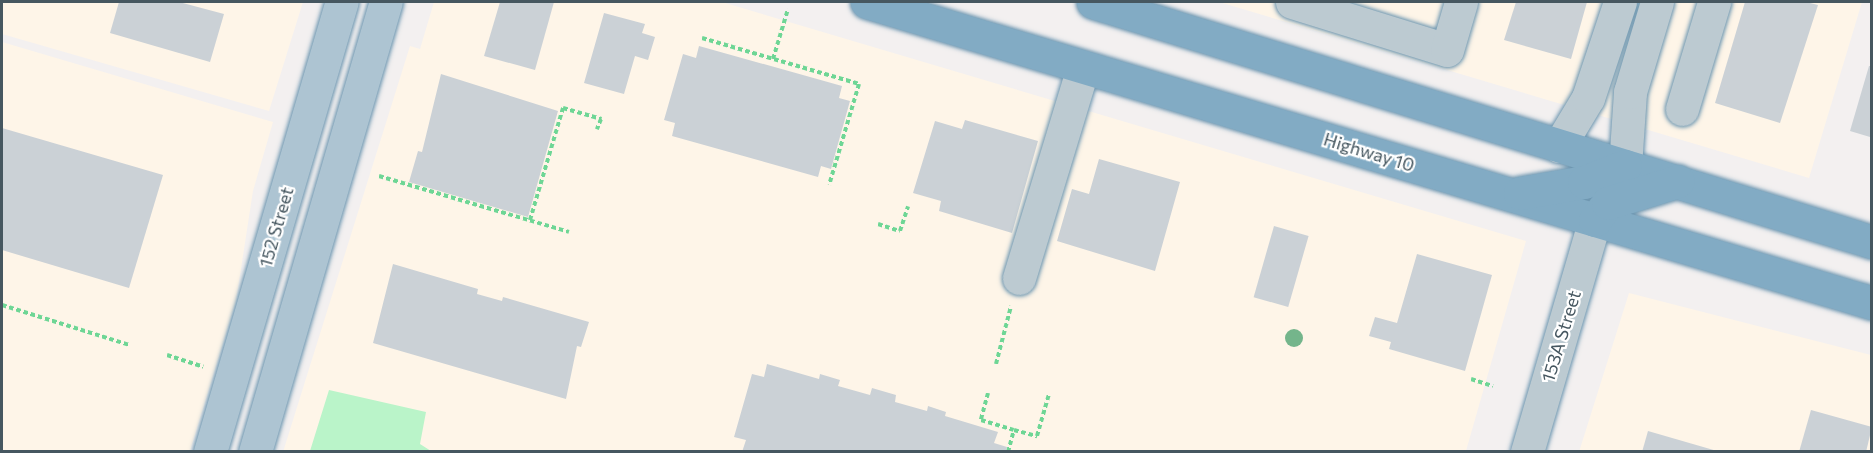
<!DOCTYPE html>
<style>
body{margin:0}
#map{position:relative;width:1873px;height:453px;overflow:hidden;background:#f3f0f0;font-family:Commissioner,sans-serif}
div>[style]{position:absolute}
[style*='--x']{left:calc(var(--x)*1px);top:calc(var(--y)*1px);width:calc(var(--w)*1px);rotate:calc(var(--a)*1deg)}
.commercial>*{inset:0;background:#fef5e8}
.green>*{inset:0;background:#baf4c9}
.building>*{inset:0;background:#cbd1d6;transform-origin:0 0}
.path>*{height:4px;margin-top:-2px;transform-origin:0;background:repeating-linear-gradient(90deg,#6ed695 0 4.5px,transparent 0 7.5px)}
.roads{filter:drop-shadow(0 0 2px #6d96b0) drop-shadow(0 0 2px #6d96b0)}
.minor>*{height:33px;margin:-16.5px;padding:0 16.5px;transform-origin:16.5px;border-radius:16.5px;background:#bccad1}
.major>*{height:33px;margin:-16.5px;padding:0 16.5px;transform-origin:16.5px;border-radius:16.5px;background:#adc4d2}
.highway>*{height:33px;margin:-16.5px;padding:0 16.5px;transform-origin:16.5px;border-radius:16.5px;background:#82abc4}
.trees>*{width:18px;height:18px;margin:-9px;border-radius:50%;background:#74b58b}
span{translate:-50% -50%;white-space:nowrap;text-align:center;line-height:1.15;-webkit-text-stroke:4.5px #fff;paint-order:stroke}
.street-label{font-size:18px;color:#465760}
.frame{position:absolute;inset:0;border:3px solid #465760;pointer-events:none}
</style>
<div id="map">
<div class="commercial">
<div style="clip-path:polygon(2px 2px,303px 2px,269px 111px,2px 34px)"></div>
<div style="clip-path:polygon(434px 2px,722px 2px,1526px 241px,1466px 451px,283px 452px,410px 46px,420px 49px)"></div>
<div style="clip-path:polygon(1219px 2px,1862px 2px,1809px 178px)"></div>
<div style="clip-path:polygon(2px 42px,273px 122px,253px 191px,236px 301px,190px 451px,2px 451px)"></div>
<div style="clip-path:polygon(1629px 293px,1871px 355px,1871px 451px,1579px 452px)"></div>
</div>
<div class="green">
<div style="clip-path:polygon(329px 390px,426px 412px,420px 444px,431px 451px,310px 451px)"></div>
</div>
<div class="building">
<div style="clip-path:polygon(119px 2px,179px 2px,224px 14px,210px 62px,110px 33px)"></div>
<div style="clip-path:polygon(500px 2px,554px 2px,535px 70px,484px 56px)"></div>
<div style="clip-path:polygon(1516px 2px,1587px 2px,1571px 59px,1504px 40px)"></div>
<div style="clip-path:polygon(1745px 2px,1806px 2px,1818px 5px,1780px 123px,1715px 103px)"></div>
<div style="clip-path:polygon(604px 13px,645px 24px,642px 33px,655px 37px,648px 60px,635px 56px,624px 94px,584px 83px)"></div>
<div style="clip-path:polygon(699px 46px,842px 86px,839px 98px,850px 101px,831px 169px,821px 166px,818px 177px,672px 136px,675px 123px,664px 120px,683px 54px,696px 58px)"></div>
<div style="clip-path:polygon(1869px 66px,1872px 66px,1870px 137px,1850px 131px)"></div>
<div style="clip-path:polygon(441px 74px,558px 111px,528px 217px,409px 182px,418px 151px,422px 152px)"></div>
<div style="clip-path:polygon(965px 120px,1038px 141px,1012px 233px,939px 211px,941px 201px,913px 193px,935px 121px,962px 129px)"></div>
<div style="clip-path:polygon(2px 128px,163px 175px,129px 288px,2px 250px)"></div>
<div style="clip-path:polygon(1099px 159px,1180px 182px,1155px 271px,1057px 241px,1072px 189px,1089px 194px)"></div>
<div style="left:1274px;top:226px;width:36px;height:74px;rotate:16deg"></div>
<div style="clip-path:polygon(1417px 254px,1492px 275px,1465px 371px,1389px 349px,1391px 342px,1369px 336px,1375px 317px,1397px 323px)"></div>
<div style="clip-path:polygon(393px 264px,478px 289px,477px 294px,502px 301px,503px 297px,589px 322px,581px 347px,577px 346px,566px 399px,373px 343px)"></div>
<div style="clip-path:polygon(767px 364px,819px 379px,820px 374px,840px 380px,838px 386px,870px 395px,872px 388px,896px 395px,895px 402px,927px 411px,928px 406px,946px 412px,945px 416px,998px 432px,994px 443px,1007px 447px,1006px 452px,742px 452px,746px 440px,734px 437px,752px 374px,764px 377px)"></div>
<div style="clip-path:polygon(1811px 410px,1872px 427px,1866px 452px,1799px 452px)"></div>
<div style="clip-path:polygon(1648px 431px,1717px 451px,1717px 452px,1642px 452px)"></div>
</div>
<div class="path">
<div style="--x:702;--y:38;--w:164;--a:16.3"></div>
<div style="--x:859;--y:84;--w:105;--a:106.5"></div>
<div style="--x:773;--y:59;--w:52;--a:-73.3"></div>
<div style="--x:379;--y:176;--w:198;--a:16.4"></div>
<div style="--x:530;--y:220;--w:117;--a:-73.6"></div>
<div style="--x:563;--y:108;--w:40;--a:16"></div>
<div style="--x:601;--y:119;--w:11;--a:112"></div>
<div style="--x:878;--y:224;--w:23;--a:18"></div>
<div style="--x:900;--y:231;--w:26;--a:-72"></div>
<div style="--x:2;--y:305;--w:134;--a:17.4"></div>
<div style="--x:167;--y:355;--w:38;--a:18"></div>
<div style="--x:996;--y:364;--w:60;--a:-75.5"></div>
<div style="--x:1471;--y:379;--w:23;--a:18"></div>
<div style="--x:988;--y:393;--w:28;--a:105"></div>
<div style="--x:981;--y:420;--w:34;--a:17"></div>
<div style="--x:1008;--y:452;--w:23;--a:-75"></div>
<div style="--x:1014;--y:430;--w:24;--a:15"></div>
<div style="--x:1037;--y:436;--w:44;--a:-74.1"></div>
</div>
<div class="roads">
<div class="minor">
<div style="--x:1292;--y:2;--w:162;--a:17.2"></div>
<div style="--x:1447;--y:50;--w:50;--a:-73.7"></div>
<div style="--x:1682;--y:109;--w:112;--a:-73.3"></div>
<div style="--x:1559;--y:146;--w:56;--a:-58.9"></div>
<div style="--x:1588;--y:98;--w:101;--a:-71.6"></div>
<div style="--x:1625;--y:166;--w:74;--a:-86.1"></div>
<div style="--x:1630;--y:92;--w:94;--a:-73.3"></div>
<div style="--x:1019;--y:278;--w:220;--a:-73.1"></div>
<div style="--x:1527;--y:452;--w:242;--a:-73.7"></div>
</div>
<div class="major">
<div style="--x:210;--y:452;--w:469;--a:-73.7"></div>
<div style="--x:255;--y:452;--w:469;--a:-73.8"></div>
</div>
<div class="highway">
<div style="--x:867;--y:2;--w:1049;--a:16.67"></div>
<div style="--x:1093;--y:2;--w:815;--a:17.12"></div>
<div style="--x:1520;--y:193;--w:65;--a:-9.8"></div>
<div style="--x:1584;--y:182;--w:44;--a:-21.3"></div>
<div style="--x:1595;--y:220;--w:21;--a:-53"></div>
<div style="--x:1608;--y:203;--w:73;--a:-17.4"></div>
</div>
</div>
<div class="trees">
<div style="left:1294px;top:338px"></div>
</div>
<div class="street-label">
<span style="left:1369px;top:152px;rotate:17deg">Highway 10</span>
<span style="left:276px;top:227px;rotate:-74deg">152 Street</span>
<span style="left:1561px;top:336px;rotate:-73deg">153A Street</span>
</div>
<div class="frame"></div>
</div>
